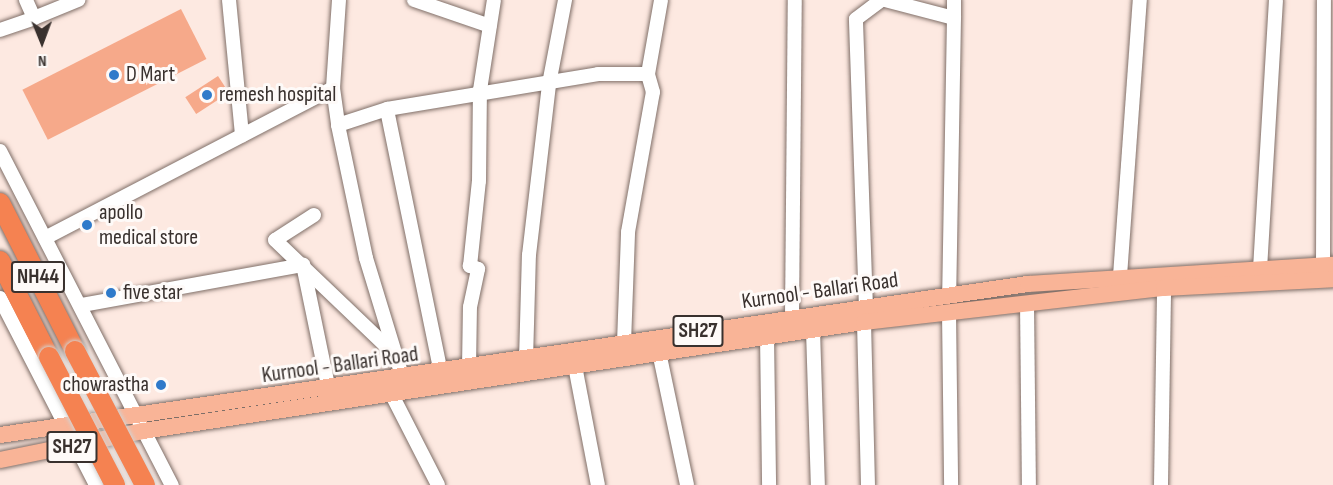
<!DOCTYPE html>
<style>
body{margin:0}
#map{position:relative;width:1333px;height:485px;overflow:hidden;background:#fde9e1;font-family:"Sofia Sans Condensed",sans-serif}
div>[style]{position:absolute}
[style*='--x']{left:calc(var(--x)*1px);top:calc(var(--y)*1px);width:calc(var(--w)*1px);rotate:calc(var(--a)*1deg)}
.building>*{inset:0;background:#f6a98a;transform-origin:0 0}
.roads{filter:drop-shadow(0 0 2px #806f68) drop-shadow(0 0 2px #806f68)}
.minor>*{height:14px;margin:-7px;padding:0 7px;transform-origin:7px;border-radius:7px;background:#fff}
.major>*{height:16px;margin:-8px;padding:0 8px;transform-origin:8px;border-radius:8px;background:#f9b497}
.highway>*{height:20px;margin:-10px;padding:0 10px;transform-origin:10px;border-radius:10px;background:#f58251}
.bridges{filter:drop-shadow(0 0 2px #d3d2d1) drop-shadow(0 0 2px #d3d2d1)}
.highway-bridge>*{height:20px;margin:-10px;padding:0 10px;transform-origin:10px;border-radius:10px;background:#f58251}
.dots>*{width:16px;height:16px;translate:-50% -50%;box-sizing:border-box;border:3px solid #fefaf8;border-radius:50%}
span{translate:-50% -50%;white-space:nowrap;text-align:center;line-height:1.15;-webkit-text-stroke:6px #fefaf8;paint-order:stroke}
.shield-label span{padding:2px 4px;background:#fefaf8;border:2px solid;border-radius:4px;-webkit-text-stroke-width:0}
.shield-label{font-size:21px;color:#39312e;font-weight:700}
.poi-label{font-size:22px;color:#39312e}
.left{translate:0 -50%;text-align:left}
.right{translate:-100% -50%;text-align:right}
.street-label{font-size:22px;color:#39312e}
.north{position:absolute;left:12px;top:12px;width:60px;height:60px;-webkit-text-stroke:4px #fefaf8;paint-order:stroke;rotate:179deg;font-size:16px;font-weight:700;line-height:24px;text-align:center;color:#39312e}
.north::after{content:'';display:block;margin:auto;width:21px;height:27px;background:#39312e;clip-path:polygon(50% 0,100% 100%,50% 72%,0 100%)}
</style>
<div id="map">
<div class="building">
<div style="left:181px;top:9px;width:56px;height:178px;rotate:63deg"></div>
<div style="left:218px;top:76px;width:20px;height:39px;rotate:57deg"></div>
</div>
<div class="roads">
<div class="minor">
<div style="--x:229;--y:0;--w:136;--a:84.5"></div>
<div style="--x:339;--y:0;--w:88;--a:93.9"></div>
<div style="--x:333;--y:88;--w:37;--a:82"></div>
<div style="--x:338;--y:125;--w:136;--a:78.1"></div>
<div style="--x:366;--y:258;--w:127;--a:73"></div>
<div style="--x:414;--y:0;--w:80;--a:18.9"></div>
<div style="--x:885;--y:0;--w:71;--a:14.6"></div>
<div style="--x:954;--y:18;--w:277;--a:91"></div>
<div style="--x:34;--y:18;--w:48;--a:-22.2"></div>
<div style="--x:954;--y:18;--w:18;--a:-90"></div>
<div style="--x:0;--y:30;--w:36;--a:-19"></div>
<div style="--x:34;--y:18;--w:20;--a:-114"></div>
<div style="--x:338;--y:125;--w:52;--a:-18.1"></div>
<div style="--x:0;--y:151;--w:376;--a:62.8"></div>
<div style="--x:314;--y:215;--w:46;--a:147.3"></div>
<div style="--x:275;--y:240;--w:162;--a:43.7"></div>
<div style="--x:45;--y:238;--w:325;--a:-27.5"></div>
<div style="--x:1323;--y:266;--w:266;--a:-89.8"></div>
<div style="--x:1260;--y:269;--w:269;--a:-86.6"></div>
<div style="--x:1120;--y:276;--w:277;--a:-85.9"></div>
<div style="--x:0;--y:298;--w:210;--a:62.8"></div>
<div style="--x:1027;--y:303;--w:182;--a:89.4"></div>
<div style="--x:82;--y:305;--w:225;--a:-10.3"></div>
<div style="--x:303;--y:265;--w:128;--a:78.3"></div>
<div style="--x:866;--y:308;--w:289;--a:-92"></div>
<div style="--x:856;--y:19;--w:31;--a:-37"></div>
<div style="--x:949;--y:312;--w:173;--a:89.3"></div>
<div style="--x:792;--y:317;--w:317;--a:-89.5"></div>
<div style="--x:864;--y:322;--w:163;--a:88.6"></div>
<div style="--x:813;--y:330;--w:155;--a:88.2"></div>
<div style="--x:767;--y:336;--w:149;--a:89.2"></div>
<div style="--x:624;--y:343;--w:111;--a:-87.9"></div>
<div style="--x:628;--y:232;--w:142;--a:-79.9"></div>
<div style="--x:653;--y:92;--w:19;--a:-106"></div>
<div style="--x:648;--y:74;--w:75;--a:-80"></div>
<div style="--x:659;--y:352;--w:136;--a:78.1"></div>
<div style="--x:526;--y:360;--w:105;--a:-88.4"></div>
<div style="--x:529;--y:255;--w:172;--a:-83.3"></div>
<div style="--x:549;--y:84;--w:86;--a:-79.2"></div>
<div style="--x:575;--y:366;--w:121;--a:79.1"></div>
<div style="--x:469;--y:368;--w:61;--a:-89.1"></div>
<div style="--x:470;--y:307;--w:39;--a:-78"></div>
<div style="--x:478;--y:269;--w:9;--a:-159"></div>
<div style="--x:470;--y:266;--w:85;--a:-84"></div>
<div style="--x:479;--y:181;--w:91;--a:-89.4"></div>
<div style="--x:480;--y:90;--w:91;--a:-81.2"></div>
<div style="--x:441;--y:373;--w:269;--a:-101.6"></div>
<div style="--x:387;--y:109;--w:214;--a:-9.4"></div>
<div style="--x:598;--y:74;--w:50;--a:0"></div>
<div style="--x:392;--y:395;--w:101;--a:62.9"></div>
<div style="--x:1161;--y:485;--w:197;--a:-89.1"></div>
</div>
<div class="major">
<div style="--x:0;--y:435;--w:1039;--a:-8.36"></div>
<div style="--x:1028;--y:284;--w:306;--a:-3.6"></div>
<div style="--x:0;--y:460;--w:146;--a:-11.5"></div>
<div style="--x:143;--y:431;--w:729;--a:-8.6"></div>
<div style="--x:864;--y:322;--w:302;--a:-6.5"></div>
<div style="--x:1164;--y:288;--w:169;--a:-3"></div>
</div>
<div class="highway">
<div style="--x:0;--y:203;--w:166;--a:63.1"></div>
<div style="--x:0;--y:261;--w:108;--a:63"></div>
</div>
</div>
<div class="bridges">
<div class="highway-bridge">
<div style="--x:75;--y:351;--w:151;--a:62.4"></div>
<div style="--x:49;--y:357;--w:144;--a:62.7"></div>
</div>
</div>
<div class="dots">
<div style="left:114px;top:75px;background:#2f7aca"></div>
<div style="left:207px;top:95px;background:#2f7aca"></div>
<div style="left:87px;top:225px;background:#2f7aca"></div>
<div style="left:111px;top:293px;background:#2f7aca"></div>
<div style="left:161px;top:385px;background:#2f7aca"></div>
</div>
<div class="shield-label">
<span style="left:38px;top:277px">NH44</span>
<span style="left:698px;top:331px">SH27</span>
<span style="left:72px;top:447px">SH27</span>
</div>
<div class="poi-label">
<span class="left" style="left:126px;top:75px">D Mart</span>
<span class="left" style="left:219px;top:95px">remesh hospital</span>
<span class="left" style="left:99px;top:225px">apollo<br>medical store</span>
<span class="left" style="left:123px;top:293px">five star</span>
<span class="right" style="left:149px;top:385px">chowrastha</span>
</div>
<div class="street-label">
<span style="left:820px;top:291px;rotate:-8deg">Kurnool - Ballari Road</span>
<span style="left:340px;top:365px;rotate:-8deg">Kurnool - Ballari Road</span>
</div>
<div class="north">N</div>
</div>
